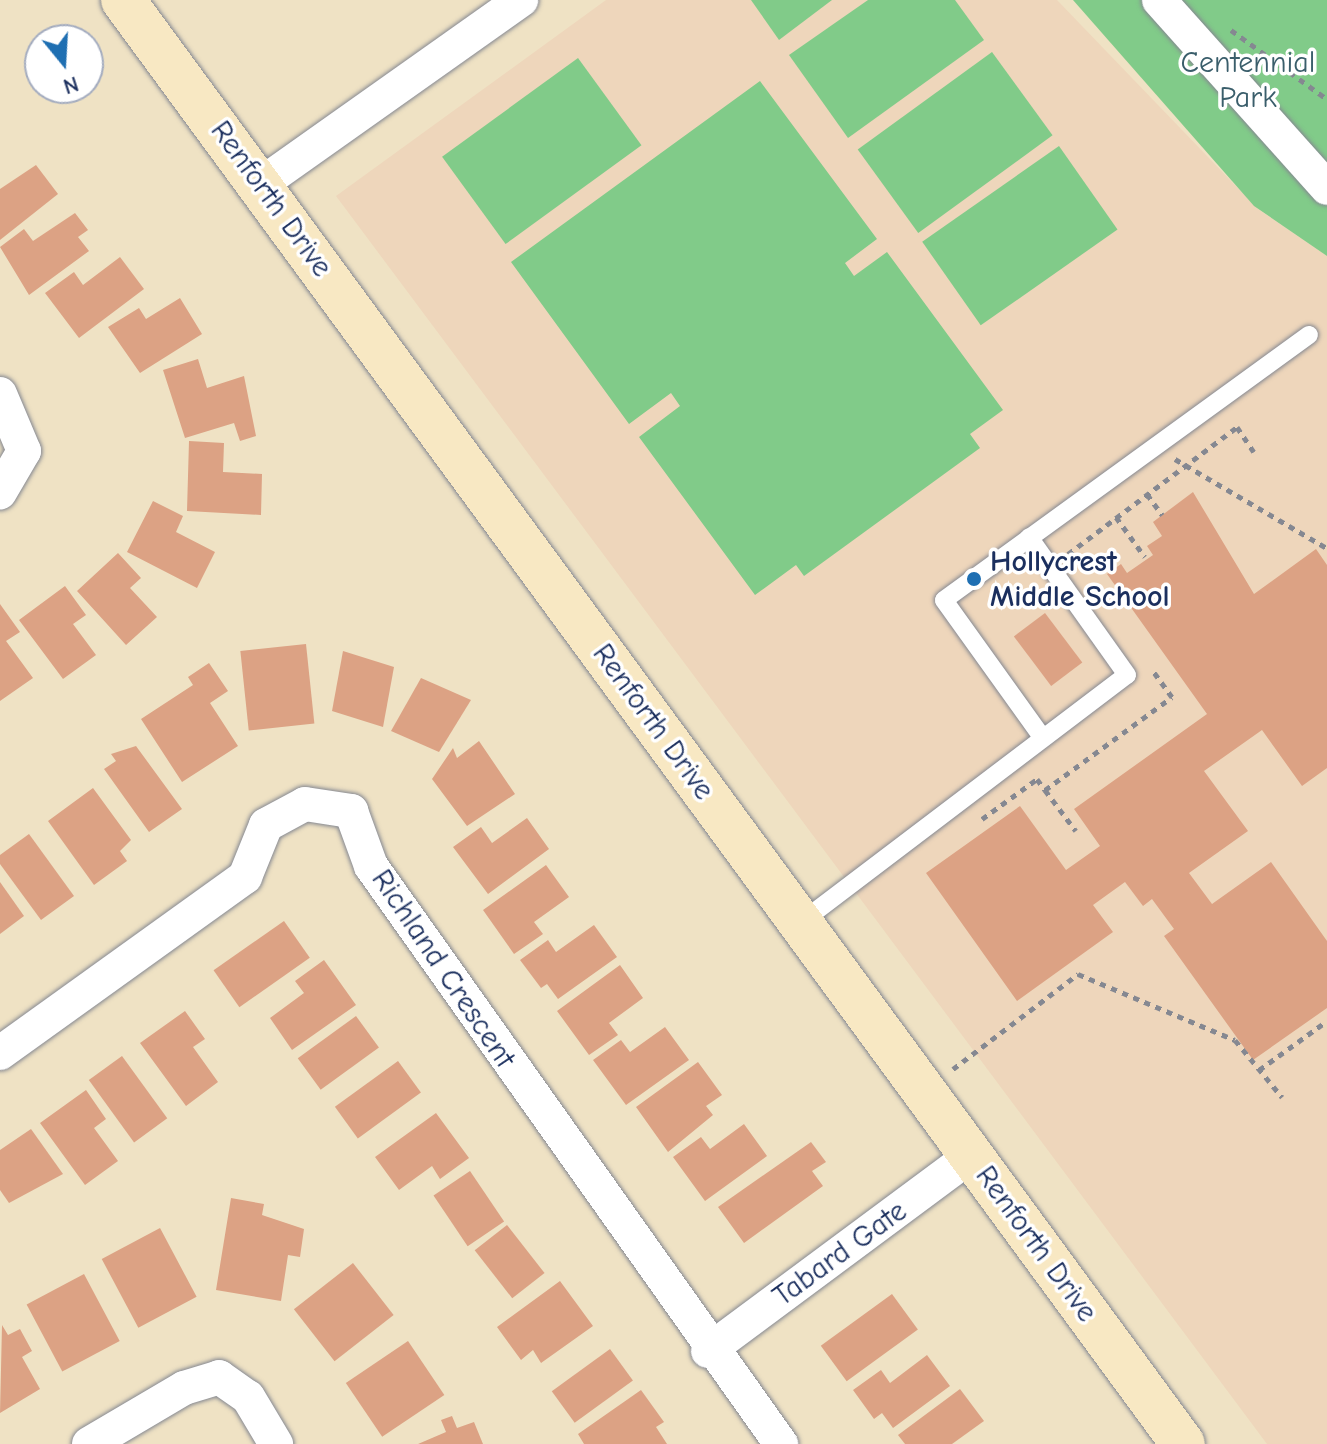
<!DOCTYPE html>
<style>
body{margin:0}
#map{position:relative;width:1327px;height:1444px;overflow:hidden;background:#efe2c4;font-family:"Comic Neue",sans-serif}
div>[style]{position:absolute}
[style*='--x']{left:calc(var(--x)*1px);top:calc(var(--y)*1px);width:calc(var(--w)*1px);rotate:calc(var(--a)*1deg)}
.built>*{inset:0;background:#eed6bb}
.green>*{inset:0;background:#81cb89;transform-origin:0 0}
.building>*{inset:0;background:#dca284;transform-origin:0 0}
.path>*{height:5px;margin-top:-2.5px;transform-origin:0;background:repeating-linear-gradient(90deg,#858891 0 6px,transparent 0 12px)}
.roads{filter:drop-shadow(0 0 2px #858891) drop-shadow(0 0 2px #858891)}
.lane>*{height:18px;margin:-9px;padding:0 9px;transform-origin:9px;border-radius:9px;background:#fff}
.street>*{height:34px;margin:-17px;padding:0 17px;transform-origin:17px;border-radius:17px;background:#fff}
.secondary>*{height:44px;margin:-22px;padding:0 22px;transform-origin:22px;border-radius:22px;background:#f8e8c3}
.dots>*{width:22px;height:22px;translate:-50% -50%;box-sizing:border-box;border:4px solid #fff;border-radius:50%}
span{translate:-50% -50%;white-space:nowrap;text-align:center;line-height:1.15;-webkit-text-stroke:7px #fff;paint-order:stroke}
.park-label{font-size:30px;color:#3a5e6b}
.street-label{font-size:30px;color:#1b2f5e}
.poi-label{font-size:30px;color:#1b2f5e;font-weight:700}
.left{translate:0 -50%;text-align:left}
.north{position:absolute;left:24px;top:24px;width:80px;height:80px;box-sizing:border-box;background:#fff;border:2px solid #a4acbf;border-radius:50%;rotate:162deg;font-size:22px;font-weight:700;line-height:32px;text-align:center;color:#1b2f5e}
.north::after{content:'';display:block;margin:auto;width:28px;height:36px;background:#1f6fb2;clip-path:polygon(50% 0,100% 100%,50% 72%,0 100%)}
</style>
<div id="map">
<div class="built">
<div style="clip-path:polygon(606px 0,1057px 0,1258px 209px,1327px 256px,1327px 1444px,1267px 1444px,336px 196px)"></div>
</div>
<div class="green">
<div style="clip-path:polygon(751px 0,832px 0,779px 40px)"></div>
<div style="clip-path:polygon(868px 0,955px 0,984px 40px,848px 138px,789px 55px)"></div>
<div style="clip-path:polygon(1073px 0,1327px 0,1327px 256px,1254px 206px)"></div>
<div style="left:992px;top:52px;width:103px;height:166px;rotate:54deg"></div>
<div style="left:578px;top:58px;width:108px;height:168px;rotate:54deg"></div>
<div style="clip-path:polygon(760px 81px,877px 239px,845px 263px,854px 276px,887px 252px,1003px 410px,970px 434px,980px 448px,804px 576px,796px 565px,755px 595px,639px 437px,680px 406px,671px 393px,629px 424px,511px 262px)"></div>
<div style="left:1059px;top:146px;width:102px;height:167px;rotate:55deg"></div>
</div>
<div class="building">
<div style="clip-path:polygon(36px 165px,58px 194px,0 240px,0 189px)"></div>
<div style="clip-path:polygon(75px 213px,88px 230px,78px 237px,89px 251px,29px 295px,0 247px,24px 229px,33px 241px)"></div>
<div style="clip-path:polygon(120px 257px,144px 289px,79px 338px,45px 293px,74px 272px,83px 285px)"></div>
<div style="clip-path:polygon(180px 298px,202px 334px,140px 373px,108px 327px,139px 308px,146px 319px)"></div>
<div style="clip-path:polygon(198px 359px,207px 388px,244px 376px,256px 436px,240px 441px,234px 423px,185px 438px,163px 370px)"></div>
<div style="clip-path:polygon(189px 441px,224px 443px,223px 472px,262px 474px,261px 515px,187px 511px)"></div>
<div style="clip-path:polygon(1193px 492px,1254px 594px,1316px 549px,1327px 565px,1327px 768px,1302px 786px,1262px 730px,1204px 771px,1248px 831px,1189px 873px,1212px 904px,1271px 862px,1327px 941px,1327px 1008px,1253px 1060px,1164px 936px,1174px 929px,1152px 899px,1143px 906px,1125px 882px,1093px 905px,1113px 932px,1017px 1001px,926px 873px,1020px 806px,1066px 870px,1100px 846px,1074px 809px,1207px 714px,1107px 574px,1121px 564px,1127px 573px,1153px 555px,1147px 546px,1162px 536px,1153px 522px)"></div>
<div style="clip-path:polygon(153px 501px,183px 516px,176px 532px,215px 552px,197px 588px,127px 552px)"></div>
<div style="clip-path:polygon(118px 553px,141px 578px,130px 588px,157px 617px,126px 645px,77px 591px)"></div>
<div style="clip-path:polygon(65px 586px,86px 615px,73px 624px,96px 655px,63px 679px,19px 620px)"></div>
<div style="clip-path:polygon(0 604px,20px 632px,6px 641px,33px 678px,0 701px)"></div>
<div style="left:1045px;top:613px;width:62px;height:39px;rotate:53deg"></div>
<div style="left:306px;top:644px;width:80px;height:66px;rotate:84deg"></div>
<div style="clip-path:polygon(343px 651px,394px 667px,383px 727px,332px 711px)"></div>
<div style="clip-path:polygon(209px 663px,228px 691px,210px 703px,238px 746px,182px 782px,141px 719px,193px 685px,188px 677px)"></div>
<div style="clip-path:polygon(421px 678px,471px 700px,439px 752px,391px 731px)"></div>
<div style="clip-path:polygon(479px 741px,515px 794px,467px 826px,432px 779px,453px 748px,457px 758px)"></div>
<div style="clip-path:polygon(136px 746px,182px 809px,149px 832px,104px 769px,116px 761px,111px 754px)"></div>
<div style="clip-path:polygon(93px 788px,131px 840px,120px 851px,127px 861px,94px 885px,48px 821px)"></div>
<div style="clip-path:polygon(527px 818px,549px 849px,488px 894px,453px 847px,481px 827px,492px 843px)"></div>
<div style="clip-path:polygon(29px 834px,74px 896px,41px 920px,0 864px,0 855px)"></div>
<div style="clip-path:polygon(546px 865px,569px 897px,534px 922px,543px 934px,514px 954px,483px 910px)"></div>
<div style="clip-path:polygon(0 882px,24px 916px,0 934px)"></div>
<div style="left:284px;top:921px;width:45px;height:86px;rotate:55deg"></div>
<div style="clip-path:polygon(594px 925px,617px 957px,558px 999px,547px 984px,541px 988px,520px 960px,548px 940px,556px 952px)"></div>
<div style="clip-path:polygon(324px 960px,356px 1005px,292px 1050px,270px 1018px,304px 993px,295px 981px)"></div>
<div style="clip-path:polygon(620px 965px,643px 998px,609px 1023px,618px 1035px,589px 1055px,557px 1011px)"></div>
<div style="clip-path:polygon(185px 1011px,205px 1039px,193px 1047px,218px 1082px,186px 1106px,140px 1043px)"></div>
<div style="left:356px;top:1016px;width:39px;height:72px;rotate:54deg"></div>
<div style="clip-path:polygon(665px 1027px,689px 1060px,626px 1105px,593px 1060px,621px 1040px,630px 1052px)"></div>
<div style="left:122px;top:1056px;width:77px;height:41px;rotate:54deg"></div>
<div style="left:398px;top:1061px;width:39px;height:78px;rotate:54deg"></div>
<div style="clip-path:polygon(698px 1062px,722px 1095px,706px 1106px,713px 1115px,668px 1152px,636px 1107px)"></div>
<div style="clip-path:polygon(86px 1090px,106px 1119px,94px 1128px,118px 1161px,85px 1185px,40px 1123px)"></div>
<div style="clip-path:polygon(436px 1113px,469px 1158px,440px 1179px,432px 1166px,399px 1190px,375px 1157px)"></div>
<div style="clip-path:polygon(744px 1124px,767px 1156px,705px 1201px,673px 1157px,701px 1137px,710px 1149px)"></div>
<div style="clip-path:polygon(31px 1129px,63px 1174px,9px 1203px,0 1190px,0 1150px)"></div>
<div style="clip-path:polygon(811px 1142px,826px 1162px,812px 1171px,823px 1186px,744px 1243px,718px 1207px)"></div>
<div style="left:470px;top:1171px;width:61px;height:44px;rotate:56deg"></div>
<div style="clip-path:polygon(231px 1198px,264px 1204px,262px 1215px,304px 1229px,300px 1257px,288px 1255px,281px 1301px,216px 1290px)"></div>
<div style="left:507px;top:1225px;width:61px;height:41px;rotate:52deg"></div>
<div style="left:160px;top:1228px;width:78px;height:66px;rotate:62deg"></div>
<div style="left:353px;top:1263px;width:66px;height:75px;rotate:52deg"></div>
<div style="left:84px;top:1274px;width:76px;height:65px;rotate:62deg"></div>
<div style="clip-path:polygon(560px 1281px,593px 1326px,541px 1363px,533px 1350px,521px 1360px,497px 1327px)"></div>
<div style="left:892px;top:1294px;width:44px;height:88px;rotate:54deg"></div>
<div style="clip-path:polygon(2px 1325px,8px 1335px,20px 1329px,32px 1351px,22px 1357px,40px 1389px,0 1413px)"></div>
<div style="left:408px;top:1341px;width:65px;height:75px;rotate:56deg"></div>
<div style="left:610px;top:1349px;width:39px;height:72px;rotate:54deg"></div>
<div style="clip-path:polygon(927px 1355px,950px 1386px,893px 1428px,882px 1413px,874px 1419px,853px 1390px,881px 1370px,890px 1383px)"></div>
<div style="clip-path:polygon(960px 1389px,984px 1421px,952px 1444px,905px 1444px,898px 1435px)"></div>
<div style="clip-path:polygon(641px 1390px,664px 1422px,656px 1427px,667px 1444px,584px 1444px,578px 1434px)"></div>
<div style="clip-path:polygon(452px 1416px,457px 1428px,474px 1422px,483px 1444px,418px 1444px,446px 1432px,441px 1420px)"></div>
</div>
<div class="path">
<div style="--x:1231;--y:30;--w:118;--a:35.7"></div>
<div style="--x:1175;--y:459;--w:176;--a:30.4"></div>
<div style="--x:1147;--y:494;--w:26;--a:54"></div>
<div style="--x:1116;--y:517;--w:49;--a:54.1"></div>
<div style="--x:1068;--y:554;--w:211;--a:-36.9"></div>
<div style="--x:1237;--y:427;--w:30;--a:56"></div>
<div style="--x:1045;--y:790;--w:51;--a:52.9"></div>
<div style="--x:982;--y:819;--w:68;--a:-36"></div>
<div style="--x:1037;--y:779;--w:14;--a:54"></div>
<div style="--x:1045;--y:790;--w:157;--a:-36.2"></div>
<div style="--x:1172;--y:697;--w:34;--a:-126"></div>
<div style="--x:953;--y:1069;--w:157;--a:-37.2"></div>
<div style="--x:1078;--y:974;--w:170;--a:22.8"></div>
<div style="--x:1235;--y:1040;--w:74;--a:50.5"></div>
<div style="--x:1259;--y:1070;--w:84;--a:-35.8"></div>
</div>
<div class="roads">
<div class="lane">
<div style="--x:1042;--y:737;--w:168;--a:-125.6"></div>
<div style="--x:944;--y:600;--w:451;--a:-36"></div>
<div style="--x:800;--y:923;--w:410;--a:-37.2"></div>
<div style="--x:1127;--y:675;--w:169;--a:-125.4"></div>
</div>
<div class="street">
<div style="--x:1159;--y:0;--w:252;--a:48.2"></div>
<div style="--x:261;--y:184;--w:319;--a:-35.3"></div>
<div style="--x:0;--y:394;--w:62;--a:67.2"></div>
<div style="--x:24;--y:451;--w:48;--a:120.3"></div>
<div style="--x:0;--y:1053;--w:302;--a:-35.7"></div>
<div style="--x:245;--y:877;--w:56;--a:-68"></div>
<div style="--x:266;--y:825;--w:44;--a:-28.3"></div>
<div style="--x:305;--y:804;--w:47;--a:8.7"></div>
<div style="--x:351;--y:811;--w:59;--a:70"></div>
<div style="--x:371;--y:866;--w:709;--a:54.65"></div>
<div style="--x:708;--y:1351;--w:327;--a:-36.6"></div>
<div style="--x:89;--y:1444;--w:110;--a:-30.5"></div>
<div style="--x:184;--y:1388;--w:37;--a:-17"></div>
<div style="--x:219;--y:1377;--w:35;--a:35"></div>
<div style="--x:248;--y:1397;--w:55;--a:59.2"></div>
</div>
<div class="secondary">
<div style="--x:123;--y:0;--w:1791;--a:53.72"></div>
</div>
</div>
<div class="dots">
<div style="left:974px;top:579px;background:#1f6fb2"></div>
</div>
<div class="park-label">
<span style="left:1248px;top:80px">Centennial<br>Park</span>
</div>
<div class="street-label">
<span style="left:271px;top:199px;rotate:54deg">Renforth Drive</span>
<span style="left:653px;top:722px;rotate:54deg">Renforth Drive</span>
<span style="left:443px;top:969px;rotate:56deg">Richland Crescent</span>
<span style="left:1036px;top:1244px;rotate:54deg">Renforth Drive</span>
<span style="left:840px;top:1254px;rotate:-36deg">Tabard Gate</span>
</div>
<div class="poi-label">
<span class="left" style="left:990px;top:579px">Hollycrest<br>Middle School</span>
</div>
<div class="north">N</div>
</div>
